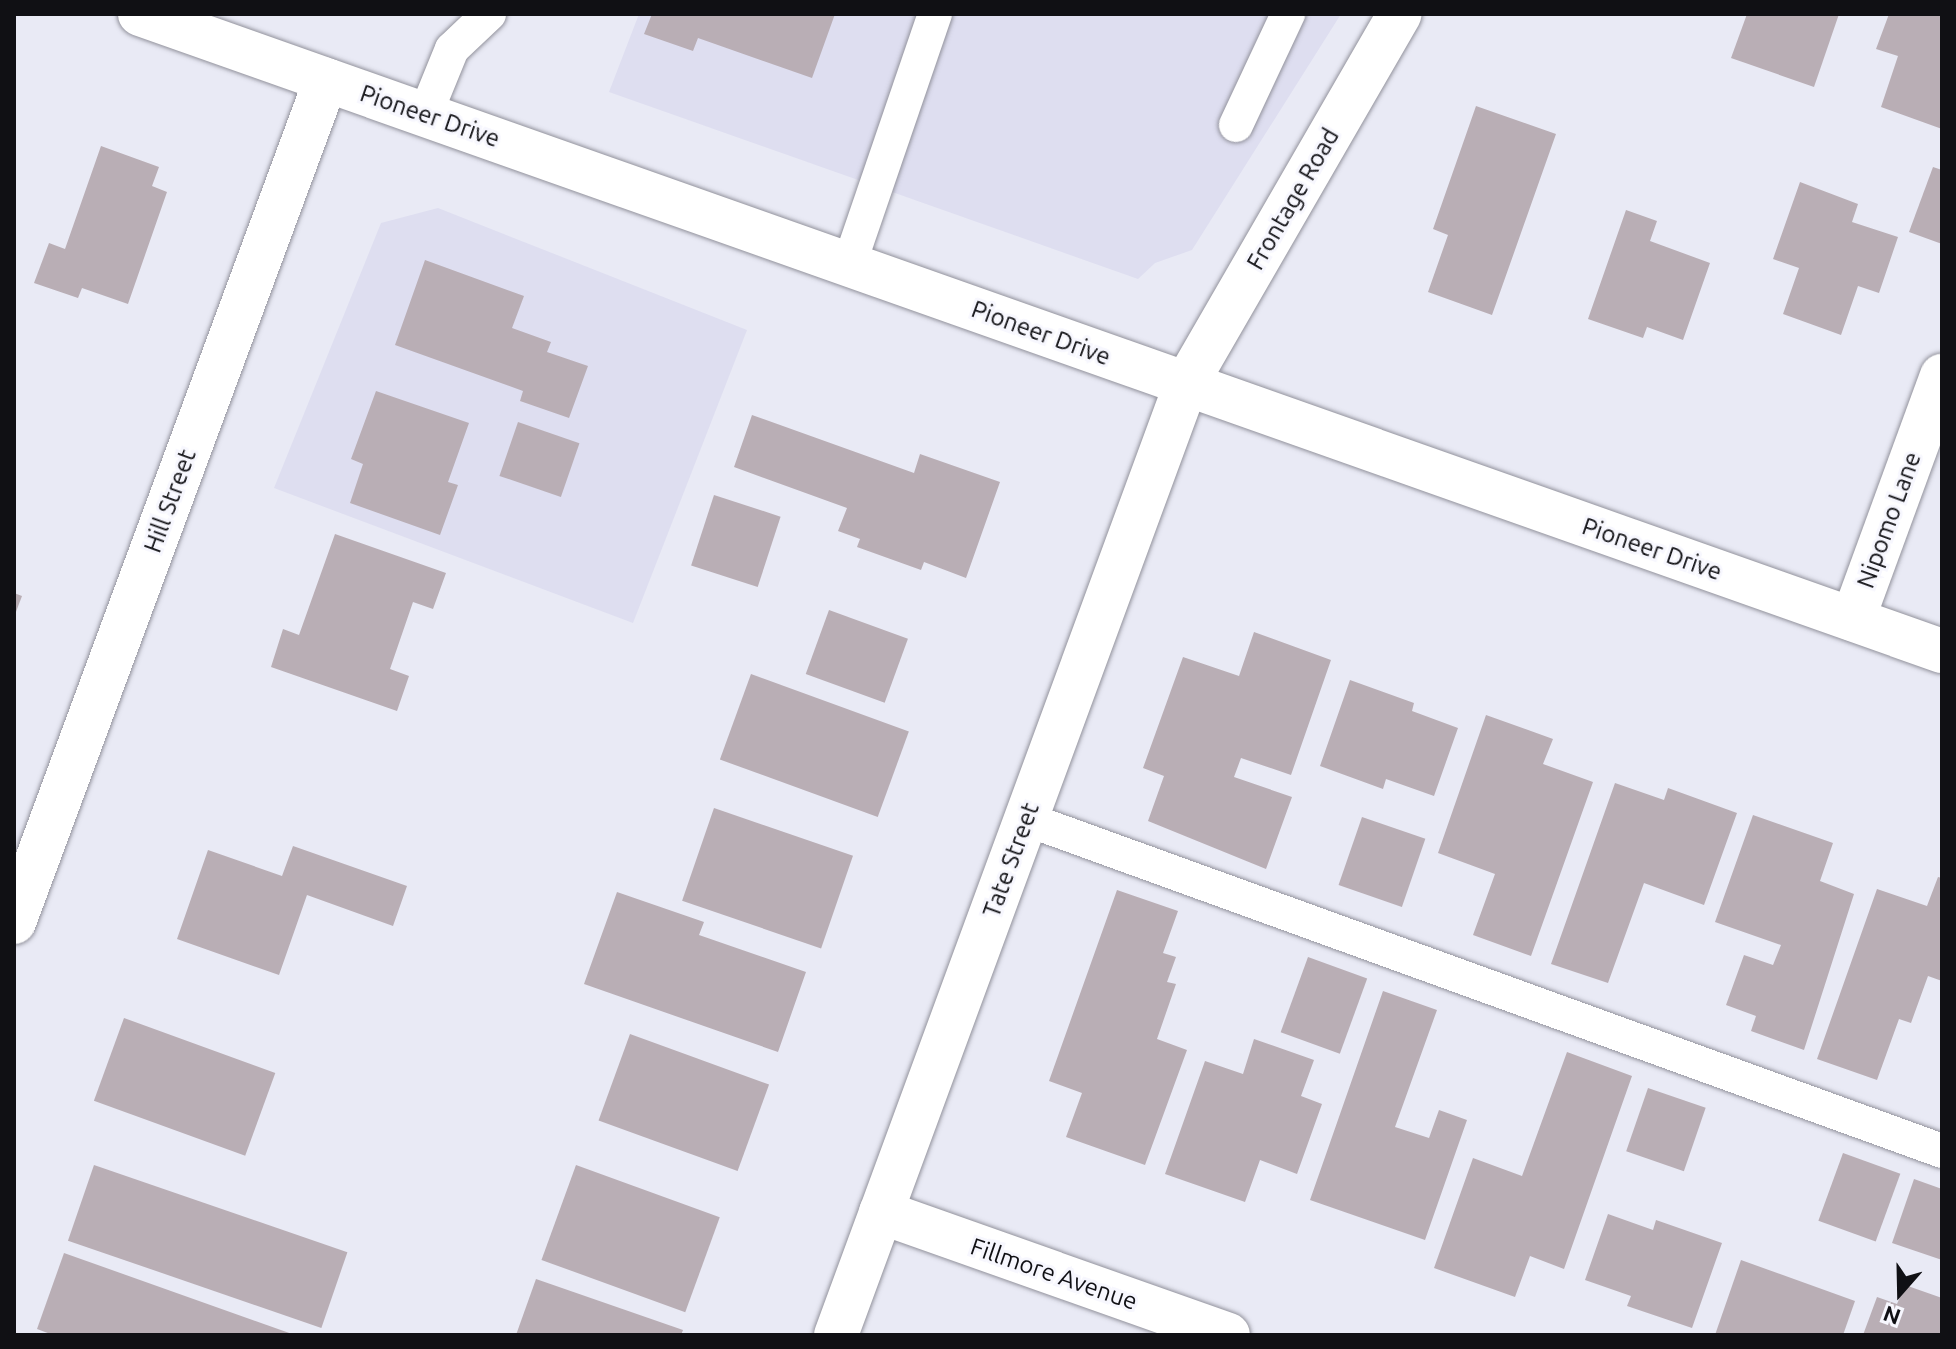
<!DOCTYPE html>
<style>
body{margin:0}
#map{position:relative;width:1956px;height:1349px;overflow:hidden;background:#e9eaf5;font-family:Ubuntu,sans-serif}
div>[style]{position:absolute}
[style*='--x']{left:calc(var(--x)*1px);top:calc(var(--y)*1px);width:calc(var(--w)*1px);rotate:calc(var(--a)*1deg)}
.built>*{inset:0;background:#dedef0}
.building>*{inset:0;background:#b9aeb5;transform-origin:0 0}
.roads{filter:drop-shadow(0 0 2px #92929c) drop-shadow(0 0 2px #92929c)}
.lane>*{height:34px;margin:-17px;padding:0 17px;transform-origin:17px;border-radius:17px;background:#fff}
.street>*{height:44px;margin:-22px;padding:0 22px;transform-origin:22px;border-radius:22px;background:#fff}
.secondary>*{height:44px;margin:-22px;padding:0 22px;transform-origin:22px;border-radius:22px;background:#fff}
span{translate:-50% -50%;white-space:nowrap;text-align:center;line-height:1.15;-webkit-text-stroke:6px #f7f7fe;paint-order:stroke}
.street-label{font-size:24px;color:#101014}
.frame{position:absolute;inset:0;border:16px solid #101014;pointer-events:none}
.north{position:absolute;left:1860px;top:1253px;width:80px;height:80px;-webkit-text-stroke:6px #f7f7fe;paint-order:stroke;rotate:200deg;font-size:22px;font-weight:700;line-height:32px;text-align:center;color:#101014}
.north::after{content:'';display:block;margin:auto;width:28px;height:36px;background:#101014;clip-path:polygon(50% 0,100% 100%,50% 72%,0 100%)}
</style>
<div id="map">
<div class="built">
<div style="clip-path:polygon(639px 14px,1341px 14px,1192px 250px,1155px 263px,1138px 279px,609px 92px)"></div>
<div style="clip-path:polygon(438px 208px,747px 330px,633px 623px,274px 488px,381px 223px)"></div>
</div>
<div class="building">
<div style="clip-path:polygon(652px 14px,835px 14px,812px 78px,698px 38px,693px 51px,644px 34px)"></div>
<div style="clip-path:polygon(1747px 14px,1839px 14px,1814px 87px,1731px 58px)"></div>
<div style="clip-path:polygon(1889px 14px,1942px 14px,1942px 129px,1881px 107px,1898px 56px,1876px 49px)"></div>
<div style="clip-path:polygon(1476px 106px,1556px 134px,1492px 315px,1428px 292px,1448px 235px,1433px 229px)"></div>
<div style="clip-path:polygon(101px 146px,159px 167px,152px 186px,167px 192px,128px 304px,82px 288px,78px 298px,34px 283px,49px 243px,65px 249px)"></div>
<div style="clip-path:polygon(1933px 167px,1942px 170px,1942px 244px,1909px 232px)"></div>
<div style="clip-path:polygon(1800px 182px,1858px 204px,1852px 222px,1898px 237px,1879px 293px,1858px 286px,1841px 335px,1783px 314px,1799px 268px,1773px 259px)"></div>
<div style="clip-path:polygon(1626px 210px,1657px 221px,1650px 241px,1710px 263px,1683px 340px,1647px 327px,1643px 338px,1588px 319px)"></div>
<div style="clip-path:polygon(425px 260px,524px 296px,512px 328px,551px 342px,547px 352px,588px 366px,569px 418px,520px 401px,523px 391px,395px 345px)"></div>
<div style="clip-path:polygon(376px 391px,469px 423px,448px 482px,458px 485px,440px 535px,350px 503px,363px 464px,351px 459px)"></div>
<div style="clip-path:polygon(752px 415px,914px 473px,920px 454px,1000px 482px,966px 578px,924px 562px,921px 570px,857px 547px,860px 539px,838px 531px,847px 508px,734px 467px)"></div>
<div style="left:518px;top:422px;width:65px;height:57px;rotate:19deg"></div>
<div style="left:714px;top:495px;width:70px;height:74px;rotate:18deg"></div>
<div style="clip-path:polygon(335px 534px,446px 573px,433px 609px,413px 602px,390px 669px,409px 676px,397px 711px,271px 667px,283px 629px,299px 635px)"></div>
<div style="clip-path:polygon(14px 593px,22px 596px,14px 617px)"></div>
<div style="left:829px;top:610px;width:84px;height:68px;rotate:20deg"></div>
<div style="clip-path:polygon(1254px 632px,1331px 660px,1291px 775px,1241px 758px,1234px 777px,1292px 797px,1266px 869px,1148px 821px,1164px 776px,1143px 768px,1183px 657px,1239px 676px)"></div>
<div style="left:751px;top:674px;width:168px;height:91px;rotate:20deg"></div>
<div style="clip-path:polygon(1350px 680px,1414px 703px,1412px 711px,1458px 728px,1434px 796px,1386px 779px,1383px 789px,1320px 766px)"></div>
<div style="clip-path:polygon(1486px 715px,1553px 739px,1543px 764px,1593px 782px,1531px 956px,1473px 935px,1495px 874px,1438px 853px)"></div>
<div style="clip-path:polygon(1615px 783px,1664px 800px,1668px 788px,1737px 813px,1704px 905px,1644px 883px,1608px 983px,1551px 964px)"></div>
<div style="left:714px;top:808px;width:147px;height:98px;rotate:19deg"></div>
<div style="clip-path:polygon(1753px 815px,1833px 843px,1820px 881px,1854px 894px,1804px 1050px,1751px 1031px,1756px 1016px,1726px 1005px,1744px 955px,1773px 965px,1781px 945px,1715px 922px)"></div>
<div style="left:1362px;top:817px;width:67px;height:72px;rotate:19deg"></div>
<div style="clip-path:polygon(293px 846px,407px 886px,393px 926px,307px 895px,279px 975px,177px 939px,208px 850px,282px 876px)"></div>
<div style="clip-path:polygon(1938px 877px,1942px 878px,1942px 981px,1928px 976px,1911px 1023px,1899px 1019px,1877px 1080px,1817px 1059px,1877px 889px,1927px 906px)"></div>
<div style="clip-path:polygon(1117px 890px,1178px 911px,1163px 953px,1176px 957px,1167px 982px,1176px 984px,1157px 1039px,1187px 1050px,1145px 1165px,1066px 1137px,1082px 1093px,1049px 1081px)"></div>
<div style="clip-path:polygon(617px 892px,704px 922px,699px 935px,806px 972px,778px 1052px,584px 984px)"></div>
<div style="left:1308px;top:957px;width:63px;height:80px;rotate:20deg"></div>
<div style="clip-path:polygon(1383px 991px,1437px 1010px,1395px 1127px,1429px 1138px,1439px 1110px,1467px 1120px,1425px 1240px,1310px 1200px)"></div>
<div style="left:124px;top:1018px;width:161px;height:88px;rotate:20deg"></div>
<div style="left:630px;top:1034px;width:148px;height:92px;rotate:20deg"></div>
<div style="clip-path:polygon(1254px 1039px,1314px 1060px,1301px 1096px,1322px 1104px,1297px 1174px,1260px 1160px,1245px 1202px,1165px 1174px,1205px 1061px,1243px 1074px)"></div>
<div style="clip-path:polygon(1567px 1052px,1632px 1076px,1564px 1269px,1530px 1256px,1515px 1297px,1434px 1268px,1473px 1158px,1522px 1176px)"></div>
<div style="left:1648px;top:1088px;width:61px;height:67px;rotate:19deg"></div>
<div style="left:1843px;top:1153px;width:61px;height:72px;rotate:20deg"></div>
<div style="left:94px;top:1165px;width:268px;height:80px;rotate:19deg"></div>
<div style="left:576px;top:1165px;width:153px;height:101px;rotate:20deg"></div>
<div style="clip-path:polygon(1914px 1179px,1942px 1189px,1942px 1260px,1892px 1243px)"></div>
<div style="clip-path:polygon(1608px 1214px,1653px 1230px,1656px 1220px,1722px 1243px,1692px 1328px,1627px 1306px,1631px 1296px,1585px 1280px)"></div>
<div style="clip-path:polygon(64px 1253px,295px 1335px,53px 1335px,37px 1329px)"></div>
<div style="clip-path:polygon(1741px 1260px,1855px 1301px,1843px 1335px,1715px 1335px)"></div>
<div style="clip-path:polygon(536px 1279px,683px 1330px,681px 1335px,516px 1335px)"></div>
<div style="clip-path:polygon(1905px 1285px,1942px 1298px,1942px 1335px,1863px 1335px,1877px 1297px,1897px 1304px)"></div>
</div>
<div class="roads">
<div class="lane">
<div style="--x:425;--y:115;--w:71;--a:-67.8"></div>
<div style="--x:452;--y:49;--w:51;--a:-43.4"></div>
<div style="--x:1236;--y:125;--w:123;--a:-64.9"></div>
<div style="--x:849;--y:265;--w:265;--a:-71.1"></div>
<div style="--x:1026;--y:819;--w:974;--a:19.92"></div>
</div>
<div class="street">
<div style="--x:1853;--y:619;--w:259;--a:-69.9"></div>
<div style="--x:14;--y:922;--w:898;--a:-69.67"></div>
<div style="--x:881;--y:1212;--w:368;--a:19.5"></div>
<div style="--x:836;--y:1335;--w:1013;--a:-69.79"></div>
</div>
<div class="secondary">
<div style="--x:140;--y:14;--w:1911;--a:19.47"></div>
<div style="--x:1186;--y:384;--w:427;--a:-60"></div>
</div>
</div>
<div class="street-label">
<span style="left:430px;top:116px;rotate:19deg">Pioneer Drive</span>
<span style="left:1293px;top:199px;rotate:-60deg">Frontage Road</span>
<span style="left:1041px;top:333px;rotate:20deg">Pioneer Drive</span>
<span style="left:170px;top:501px;rotate:-70deg">Hill Street</span>
<span style="left:1889px;top:520px;rotate:-70deg">Nipomo Lane</span>
<span style="left:1652px;top:549px;rotate:19deg">Pioneer Drive</span>
<span style="left:1011px;top:860px;rotate:-70deg">Tate Street</span>
<span style="left:1054px;top:1274px;rotate:19deg">Fillmore Avenue</span>
</div>
<div class="frame"></div>
<div class="north">N</div>
</div>
